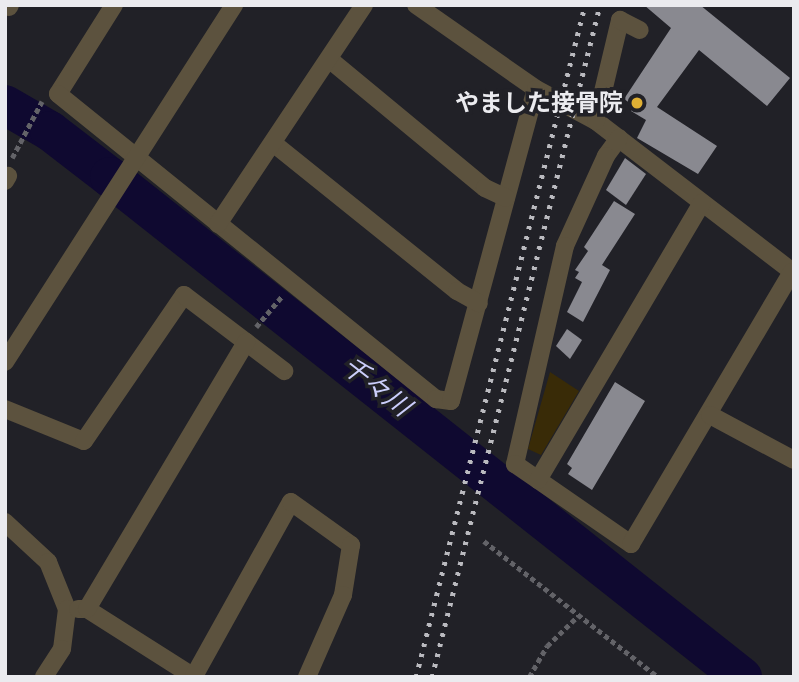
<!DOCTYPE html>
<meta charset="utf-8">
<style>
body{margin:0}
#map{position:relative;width:799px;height:682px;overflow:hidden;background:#212127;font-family:"Asap Condensed","Noto Sans JP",sans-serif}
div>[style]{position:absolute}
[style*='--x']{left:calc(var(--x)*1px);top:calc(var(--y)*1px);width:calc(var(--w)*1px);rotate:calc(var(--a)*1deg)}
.green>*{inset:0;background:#392b07}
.river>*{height:40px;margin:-20px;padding:0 20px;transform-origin:20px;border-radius:20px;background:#0f0930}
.building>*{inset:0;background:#898990}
.path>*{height:4.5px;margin-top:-2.25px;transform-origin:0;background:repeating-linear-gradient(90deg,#636368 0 5px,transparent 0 8.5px)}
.minor>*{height:18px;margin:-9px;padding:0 9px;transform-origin:9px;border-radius:9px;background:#5c523e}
.rail>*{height:5px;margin-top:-2.5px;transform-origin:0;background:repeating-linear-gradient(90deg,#bababf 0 3.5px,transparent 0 10.5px)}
.dots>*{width:19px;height:19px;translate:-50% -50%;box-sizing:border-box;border:4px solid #212127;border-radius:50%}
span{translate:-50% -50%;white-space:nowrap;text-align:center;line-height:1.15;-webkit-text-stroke:7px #212127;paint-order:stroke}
.poi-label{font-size:24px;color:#ebebef;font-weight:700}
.right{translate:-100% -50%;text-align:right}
.water-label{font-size:26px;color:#cbcefb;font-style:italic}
.frame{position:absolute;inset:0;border:7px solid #ebebef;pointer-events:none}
</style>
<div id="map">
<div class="green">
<div style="clip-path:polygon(550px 372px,579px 391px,541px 455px,528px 449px)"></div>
</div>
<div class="river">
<div style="--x:5;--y:105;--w:52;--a:30"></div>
<div style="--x:50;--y:131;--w:76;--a:37.5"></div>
<div style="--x:110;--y:177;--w:806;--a:38.35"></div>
</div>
<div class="building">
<div style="clip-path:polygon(644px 5px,700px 5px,790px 78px,767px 106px,699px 50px,657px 107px,717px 146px,698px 174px,637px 138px,646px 120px,631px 111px,634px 106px,624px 99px,671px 28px)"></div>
<div style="clip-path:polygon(625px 158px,646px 174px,626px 205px,606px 190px)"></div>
<div style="clip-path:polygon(614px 201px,635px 214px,602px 265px,610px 270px,583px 322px,567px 312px,582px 282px,575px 278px,579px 272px,575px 270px,588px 251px,584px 247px)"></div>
<div style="clip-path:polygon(567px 329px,582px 340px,570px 359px,556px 346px)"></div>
<div style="clip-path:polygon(615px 382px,645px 401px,592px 490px,568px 474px,572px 468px,567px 464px)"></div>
</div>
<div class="path">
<div style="--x:12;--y:158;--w:64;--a:-62.2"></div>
<div style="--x:256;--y:327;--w:40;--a:-50"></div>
<div style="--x:484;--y:541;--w:221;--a:38"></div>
<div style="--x:529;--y:677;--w:36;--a:-60"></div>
<div style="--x:547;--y:646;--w:43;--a:-44.1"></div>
</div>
<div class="minor">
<div style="--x:114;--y:5;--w:105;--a:122.2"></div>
<div style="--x:58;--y:94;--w:486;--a:38.9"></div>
<div style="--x:436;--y:399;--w:15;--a:8"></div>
<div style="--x:451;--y:401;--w:323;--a:-74.8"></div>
<div style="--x:416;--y:5;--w:146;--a:35"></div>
<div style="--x:536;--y:89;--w:68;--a:28.1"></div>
<div style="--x:596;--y:121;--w:250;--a:37.5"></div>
<div style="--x:9;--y:7;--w:2;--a:-63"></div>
<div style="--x:329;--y:59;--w:202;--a:39.6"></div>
<div style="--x:485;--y:188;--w:23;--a:25"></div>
<div style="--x:596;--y:121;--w:104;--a:-76.6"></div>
<div style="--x:620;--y:20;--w:22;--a:27"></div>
<div style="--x:619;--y:138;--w:22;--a:126"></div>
<div style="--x:606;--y:156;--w:99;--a:114.5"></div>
<div style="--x:565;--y:246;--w:224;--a:102.9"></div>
<div style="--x:515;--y:464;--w:141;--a:34.6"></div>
<div style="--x:631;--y:544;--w:316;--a:-59.4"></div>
<div style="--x:273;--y:143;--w:236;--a:38.8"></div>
<div style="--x:457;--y:291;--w:25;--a:29"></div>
<div style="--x:5;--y:181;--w:6;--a:-59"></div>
<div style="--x:218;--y:224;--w:263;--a:-56.3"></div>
<div style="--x:5;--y:362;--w:424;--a:-57.3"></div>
<div style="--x:5;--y:409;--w:85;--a:22.1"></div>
<div style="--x:84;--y:441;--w:177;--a:-55.6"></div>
<div style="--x:184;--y:295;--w:126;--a:37.2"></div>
<div style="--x:710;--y:415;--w:95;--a:28.2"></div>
<div style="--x:538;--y:480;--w:322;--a:-59.4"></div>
<div style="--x:5;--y:522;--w:59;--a:42.9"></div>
<div style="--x:48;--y:562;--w:51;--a:68"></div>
<div style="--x:67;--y:609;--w:40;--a:97.1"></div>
<div style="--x:62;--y:649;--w:33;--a:123"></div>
<div style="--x:78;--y:609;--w:9;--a:0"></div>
<div style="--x:87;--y:609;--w:127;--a:32.4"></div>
<div style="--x:87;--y:609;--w:311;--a:-59.2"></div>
<div style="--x:194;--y:676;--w:199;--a:-60.9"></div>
<div style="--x:291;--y:502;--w:74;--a:35.6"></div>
<div style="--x:351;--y:545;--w:51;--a:99.1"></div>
<div style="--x:343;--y:595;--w:90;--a:113.7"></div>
</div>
<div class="rail">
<div style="--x:416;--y:677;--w:693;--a:-75.88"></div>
<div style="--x:432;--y:677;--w:693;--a:-75.96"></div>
</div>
<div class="dots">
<div style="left:637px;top:103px;background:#e0b034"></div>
</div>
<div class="poi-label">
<span class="right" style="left:623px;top:103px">やました接骨院</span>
</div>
<div class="water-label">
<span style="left:376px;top:387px;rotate:38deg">千々川</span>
</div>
<div class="frame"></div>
</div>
